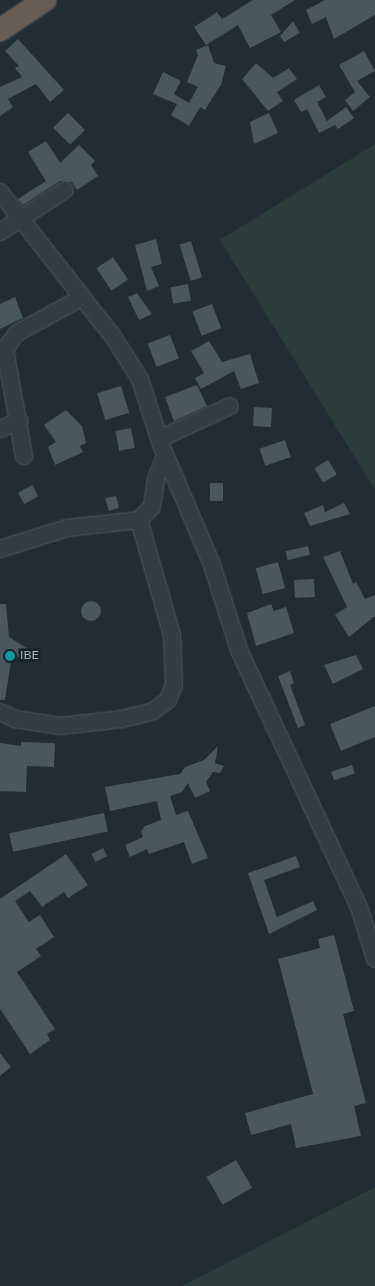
<!DOCTYPE html>
<style>
body{margin:0}
#map{position:relative;width:375px;height:1286px;overflow:hidden;background:#212c33;font-family:"Public Sans",sans-serif}
div>[style]{position:absolute}
[style*='--x']{left:calc(var(--x)*1px);top:calc(var(--y)*1px);width:calc(var(--w)*1px);rotate:calc(var(--a)*1deg)}
.green>*{inset:0;background:#2a3d3a}
.building>*{inset:0;background:#49575f;transform-origin:0 0}
.round{border-radius:50%}
.roads{filter:drop-shadow(0 0 1px #515b62) drop-shadow(0 0 1px #515b62)}
.minor>*{height:16px;margin:-8px;padding:0 8px;transform-origin:8px;border-radius:8px;background:#343d44}
.highway>*{height:22px;margin:-11px;padding:0 11px;transform-origin:11px;border-radius:11px;background:#695c52}
.dots>*{width:14px;height:14px;translate:-50% -50%;box-sizing:border-box;border:2px solid #1a2229;border-radius:50%}
span{translate:-50% -50%;white-space:nowrap;text-align:center;line-height:1.15;-webkit-text-stroke:5px #1a2229;paint-order:stroke}
.poi-label{font-size:12px;color:#aeb9c1}
.left{translate:0 -50%;text-align:left}
</style>
<div id="map">
<div class="green">
<div style="clip-path:polygon(375px 144px,375px 490px,220px 240px)"></div>
<div style="clip-path:polygon(375px 1187px,375px 1286px,182px 1286px)"></div>
</div>
<div class="building">
<div style="clip-path:polygon(253px 0,295px 0,271px 15px,281px 32px,250px 48px,238px 25px,206px 45px,194px 27px,217px 12px,222px 19px)"></div>
<div style="clip-path:polygon(325px 0,375px 0,375px 15px,334px 39px,326px 17px,312px 24px,306px 10px)"></div>
<div style="clip-path:polygon(293px 21px,300px 33px,284px 42px,280px 36px)"></div>
<div style="clip-path:polygon(18px 39px,64px 90px,50px 102px,36px 84px,8px 99px,13px 107px,0 116px,0 87px,22px 77px,15px 68px,19px 66px,5px 51px)"></div>
<div style="clip-path:polygon(208px 45px,214px 63px,226px 66px,221px 85px,205px 110px,200px 107px,189px 126px,171px 115px,177px 104px,153px 94px,163px 72px,181px 81px,174px 94px,189px 103px,198px 87px,187px 82px,198px 55px,196px 50px)"></div>
<div style="clip-path:polygon(364px 51px,375px 71px,357px 81px,370px 97px,353px 111px,345px 100px,355px 92px,339px 65px)"></div>
<div style="clip-path:polygon(256px 63px,273px 78px,289px 68px,297px 79px,277px 92px,283px 101px,268px 111px,242px 79px)"></div>
<div style="clip-path:polygon(319px 85px,326px 97px,317px 102px,327px 121px,346px 107px,354px 118px,338px 129px,335px 125px,319px 133px,307px 109px,301px 112px,294px 100px)"></div>
<div style="left:68px;top:113px;width:24px;height:21px;rotate:45deg"></div>
<div style="clip-path:polygon(269px 113px,278px 133px,254px 144px,250px 122px)"></div>
<div style="clip-path:polygon(46px 141px,60px 163px,79px 145px,95px 161px,91px 165px,98px 176px,77px 190px,72px 182px,60px 181px,23px 205px,18px 199px,46px 181px,28px 152px)"></div>
<div style="clip-path:polygon(156px 239px,162px 264px,151px 267px,159px 286px,147px 291px,135px 245px)"></div>
<div style="left:191px;top:241px;width:38px;height:12px;rotate:73deg"></div>
<div style="left:113px;top:257px;width:27px;height:20px;rotate:56deg"></div>
<div style="left:188px;top:284px;width:17px;height:18px;rotate:80deg"></div>
<div style="clip-path:polygon(137px 293px,152px 314px,139px 320px,128px 297px)"></div>
<div style="clip-path:polygon(15px 297px,23px 318px,0 329px,0 304px)"></div>
<div style="left:212px;top:304px;width:26px;height:21px;rotate:69deg"></div>
<div style="left:170px;top:335px;width:25px;height:24px;rotate:69deg"></div>
<div style="clip-path:polygon(209px 341px,222px 362px,250px 354px,259px 383px,241px 389px,234px 371px,201px 389px,195px 378px,204px 373px,191px 351px)"></div>
<div style="clip-path:polygon(197px 385px,207px 406px,174px 421px,165px 397px)"></div>
<div style="left:121px;top:386px;width:28px;height:25px;rotate:73deg"></div>
<div style="left:254px;top:407px;width:18px;height:19px;rotate:3deg"></div>
<div style="clip-path:polygon(66px 410px,82px 426px,86px 443px,80px 446px,83px 452px,55px 465px,48px 447px,56px 442px,44px 425px)"></div>
<div style="left:131px;top:428px;width:20px;height:16px;rotate:79deg"></div>
<div style="left:285px;top:440px;width:18px;height:27px;rotate:71deg"></div>
<div style="left:328px;top:460px;width:17px;height:16px;rotate:59deg"></div>
<div style="left:223px;top:483px;width:18px;height:13px;rotate:90deg"></div>
<div style="left:32px;top:485px;width:13px;height:16px;rotate:61deg"></div>
<div style="clip-path:polygon(116px 496px,119px 508px,109px 511px,105px 498px)"></div>
<div style="clip-path:polygon(344px 503px,350px 514px,310px 526px,304px 513px,323px 505px,325px 512px)"></div>
<div style="left:308px;top:546px;width:9px;height:23px;rotate:77deg"></div>
<div style="clip-path:polygon(340px 551px,353px 584px,356px 582px,365px 599px,375px 595px,375px 616px,349px 637px,335px 615px,347px 607px,323px 557px)"></div>
<div style="left:278px;top:562px;width:27px;height:23px;rotate:75deg"></div>
<div style="left:314px;top:579px;width:18px;height:20px;rotate:87deg"></div>
<div class="round" style="left:81px;top:601px;width:20px;height:20px"></div>
<div style="clip-path:polygon(0 604px,6px 604px,9px 637px,30px 650px,11px 662px,5px 700px,0 700px)"></div>
<div style="clip-path:polygon(271px 604px,274px 611px,286px 607px,294px 633px,256px 646px,247px 613px)"></div>
<div style="clip-path:polygon(356px 655px,363px 669px,333px 684px,324px 665px)"></div>
<div style="clip-path:polygon(290px 671px,294px 683px,290px 685px,305px 725px,298px 728px,278px 676px)"></div>
<div style="clip-path:polygon(375px 706px,375px 737px,341px 751px,330px 724px)"></div>
<div style="clip-path:polygon(21px 742px,55px 743px,54px 767px,27px 766px,26px 792px,0 791px,0 743px,21px 746px)"></div>
<div style="clip-path:polygon(218px 746px,215px 763px,224px 766px,220px 773px,213px 772px,206px 782px,210px 791px,195px 798px,188px 783px,182px 792px,170px 796px,176px 815px,188px 811px,208px 858px,192px 864px,184px 842px,149px 854px,147px 849px,130px 857px,125px 845px,143px 837px,141px 831px,145px 826px,161px 820px,157px 801px,110px 811px,105px 787px,180px 774px,185px 767px,204px 760px)"></div>
<div style="left:352px;top:765px;width:9px;height:22px;rotate:72deg"></div>
<div style="left:104px;top:813px;width:19px;height:97px;rotate:78deg"></div>
<div style="left:103px;top:848px;width:9px;height:13px;rotate:63deg"></div>
<div style="clip-path:polygon(66px 854px,88px 885px,68px 898px,64px 892px,42px 907px,30px 891px,15px 901px,29px 922px,40px 915px,54px 937px,36px 949px,41px 956px,17px 972px,55px 1029px,47px 1034px,50px 1040px,30px 1054px,0 1009px,0 899px)"></div>
<div style="clip-path:polygon(296px 856px,300px 867px,264px 880px,277px 917px,313px 901px,317px 910px,269px 934px,248px 873px)"></div>
<div style="clip-path:polygon(334px 935px,354px 1011px,343px 1014px,366px 1103px,354px 1106px,361px 1136px,296px 1148px,291px 1124px,251px 1135px,245px 1113px,313px 1094px,278px 959px,320px 948px,318px 939px)"></div>
<div style="clip-path:polygon(0 1053px,11px 1067px,0 1076px)"></div>
<div style="left:236px;top:1160px;width:32px;height:34px;rotate:60deg"></div>
</div>
<div class="roads">
<div class="minor">
<div style="--x:0;--y:192;--w:185;--a:52"></div>
<div style="--x:114;--y:338;--w:49;--a:57.6"></div>
<div style="--x:140;--y:379;--w:69;--a:72.3"></div>
<div style="--x:161;--y:445;--w:127;--a:66.9"></div>
<div style="--x:211;--y:562;--w:92;--a:72.3"></div>
<div style="--x:239;--y:650;--w:287;--a:65"></div>
<div style="--x:360;--y:910;--w:51;--a:73"></div>
<div style="--x:0;--y:232;--w:77;--a:-32.9"></div>
<div style="--x:0;--y:429;--w:21;--a:-23"></div>
<div style="--x:159;--y:439;--w:78;--a:-24.9"></div>
<div style="--x:24;--y:456;--w:109;--a:-100.1"></div>
<div style="--x:5;--y:349;--w:20;--a:-53"></div>
<div style="--x:17;--y:333;--w:75;--a:-28.6"></div>
<div style="--x:0;--y:549;--w:70;--a:-17.4"></div>
<div style="--x:67;--y:528;--w:72;--a:-6.3"></div>
<div style="--x:139;--y:520;--w:18;--a:-45"></div>
<div style="--x:152;--y:507;--w:28;--a:-82"></div>
<div style="--x:156;--y:479;--w:26;--a:-69"></div>
<div style="--x:0;--y:712;--w:17;--a:25"></div>
<div style="--x:15;--y:719;--w:47;--a:8.7"></div>
<div style="--x:61;--y:726;--w:61;--a:-6.5"></div>
<div style="--x:122;--y:719;--w:32;--a:-14"></div>
<div style="--x:153;--y:711;--w:19;--a:-36"></div>
<div style="--x:168;--y:700;--w:17;--a:-69"></div>
<div style="--x:174;--y:684;--w:49;--a:-92.3"></div>
<div style="--x:172;--y:635;--w:120;--a:-106"></div>
</div>
<div class="highway">
<div style="--x:0;--y:30;--w:54;--a:-33.7"></div>
</div>
</div>
<div class="dots">
<div style="left:10px;top:656px;background:#0f9aa8"></div>
</div>
<div class="poi-label">
<span class="left" style="left:20px;top:656px">IBE</span>
</div>
</div>
